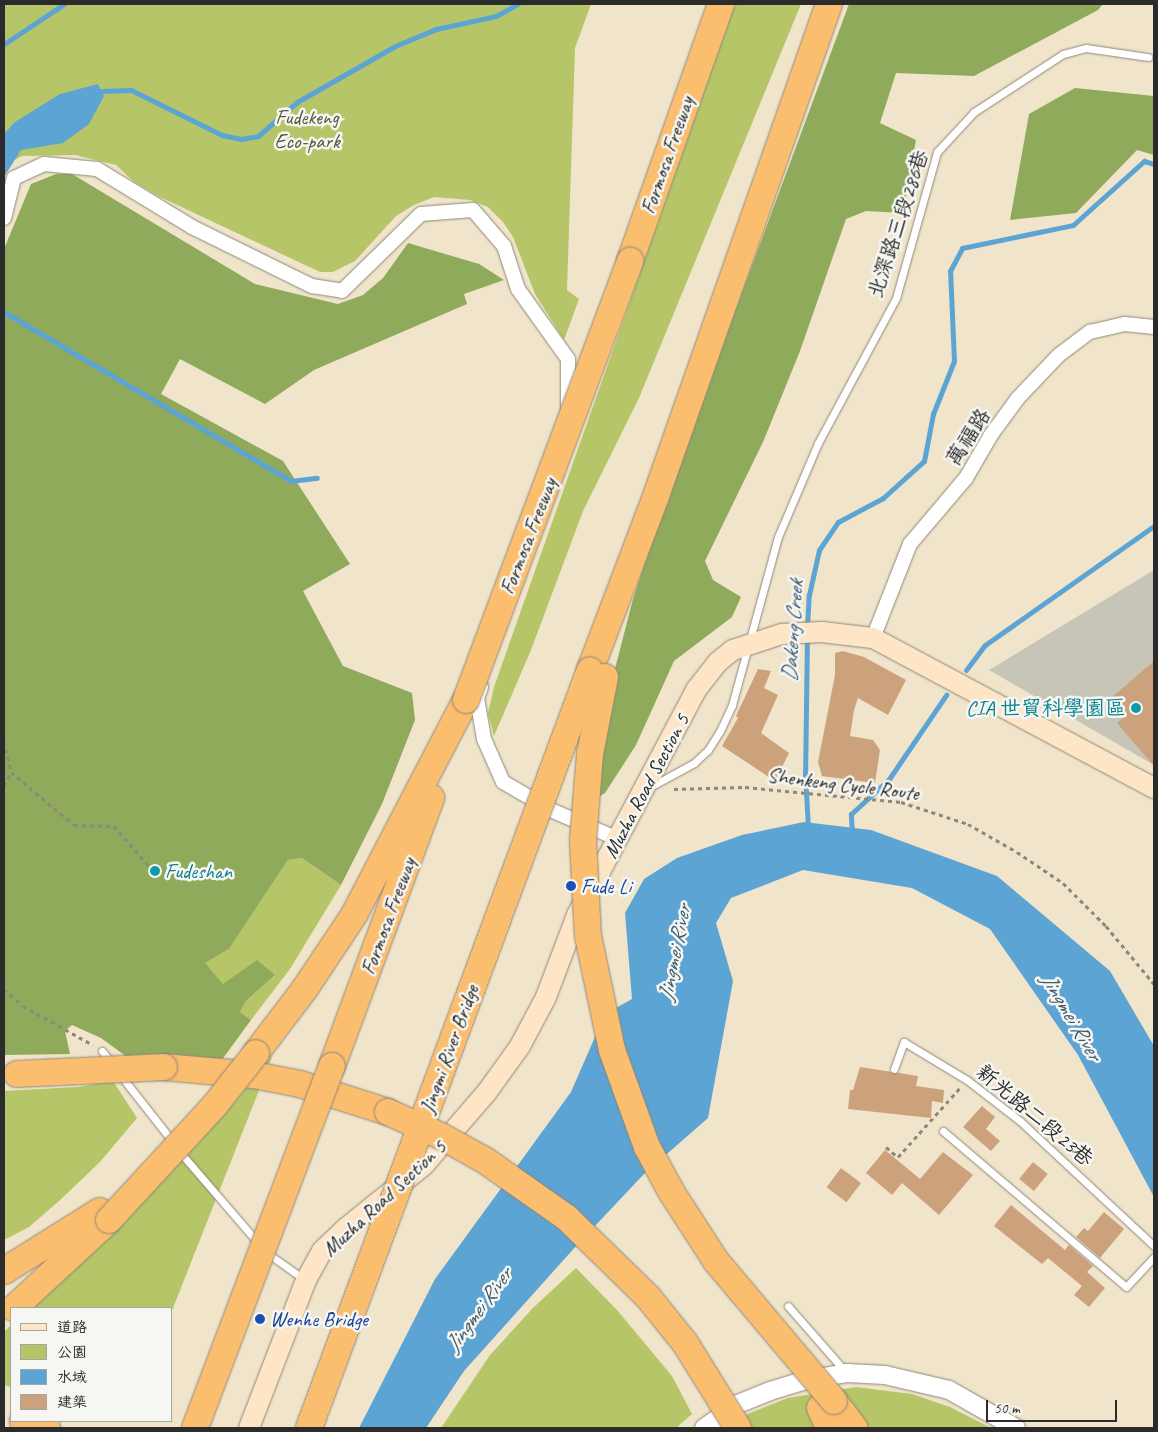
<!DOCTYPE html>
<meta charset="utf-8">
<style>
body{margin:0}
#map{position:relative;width:1158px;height:1432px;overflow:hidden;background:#f0e4ca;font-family:Caveat,"LXGW WenKai TC",sans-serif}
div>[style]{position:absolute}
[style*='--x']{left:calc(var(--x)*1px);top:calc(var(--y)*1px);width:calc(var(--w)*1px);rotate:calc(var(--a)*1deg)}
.industrial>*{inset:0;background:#c6c5b8}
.green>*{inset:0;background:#b5c568}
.forest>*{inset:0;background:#90aa5c}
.water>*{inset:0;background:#5ca4d3}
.stream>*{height:5px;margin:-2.5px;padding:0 2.5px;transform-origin:2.5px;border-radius:2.5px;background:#5ca4d3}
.building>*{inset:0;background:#cca27c;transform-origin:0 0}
.path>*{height:3px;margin-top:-1.5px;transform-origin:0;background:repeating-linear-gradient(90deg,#8e887a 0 4px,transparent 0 8px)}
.roads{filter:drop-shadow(0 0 1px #8e887a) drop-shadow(0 0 1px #8e887a)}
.service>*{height:7px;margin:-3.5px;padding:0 3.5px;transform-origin:3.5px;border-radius:3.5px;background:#fff}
.minor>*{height:14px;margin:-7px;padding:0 7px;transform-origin:7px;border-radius:7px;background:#fff}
.tertiary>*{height:18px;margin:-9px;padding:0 9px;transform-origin:9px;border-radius:9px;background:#fff}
.secondary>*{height:20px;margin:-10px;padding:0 10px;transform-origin:10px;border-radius:10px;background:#fde5c5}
.motorway>*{height:26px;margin:-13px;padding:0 13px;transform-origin:13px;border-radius:13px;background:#fbbd6e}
.bridges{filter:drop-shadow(0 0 1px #8e887a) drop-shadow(0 0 1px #8e887a)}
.motorway-bridge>*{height:26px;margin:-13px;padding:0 13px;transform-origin:13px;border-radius:13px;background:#fbbd6e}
.dots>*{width:14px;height:14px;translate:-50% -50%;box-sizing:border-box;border:2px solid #f6f6f2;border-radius:50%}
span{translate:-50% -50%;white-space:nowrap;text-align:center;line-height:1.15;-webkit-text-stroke:5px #f6f6f2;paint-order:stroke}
.park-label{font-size:21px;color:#54593d}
.street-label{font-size:21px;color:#2b2b2b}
.culture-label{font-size:21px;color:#0d838f}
.right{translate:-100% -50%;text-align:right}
.left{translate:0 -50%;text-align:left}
.transit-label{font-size:21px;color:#164399}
.water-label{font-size:22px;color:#3f5b6e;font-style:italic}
.frame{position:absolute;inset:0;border:5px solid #2b2b2b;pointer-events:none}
.legend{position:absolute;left:10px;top:1307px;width:162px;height:115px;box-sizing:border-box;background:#f6f6f2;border:1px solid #a5a5a2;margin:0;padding:6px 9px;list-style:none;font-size:15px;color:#2b2b2b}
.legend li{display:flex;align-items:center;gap:10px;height:25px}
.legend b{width:25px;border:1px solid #a5a5a2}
.scale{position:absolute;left:986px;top:1400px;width:131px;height:22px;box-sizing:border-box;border:2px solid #2b2b2b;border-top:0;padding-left:6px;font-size:15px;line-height:18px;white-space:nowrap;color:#2b2b2b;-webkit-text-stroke:4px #f6f6f2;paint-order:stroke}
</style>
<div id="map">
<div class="industrial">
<div style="clip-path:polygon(1154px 570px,1154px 765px,989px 670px)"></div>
</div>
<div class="green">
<div style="clip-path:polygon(4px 4px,591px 4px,575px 48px,567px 290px,579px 299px,564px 340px,535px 294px,513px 237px,503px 222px,488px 207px,470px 200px,434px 197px,414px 205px,396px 216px,355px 261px,333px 272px,320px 272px,158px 196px,133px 181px,116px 165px,75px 155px,22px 156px,11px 162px,4px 176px)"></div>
<div style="clip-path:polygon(735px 4px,801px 4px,639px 398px,583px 511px,531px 650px,494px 736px,488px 713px,494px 687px)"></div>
<div style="clip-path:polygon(302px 858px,341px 885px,290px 969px,251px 1020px,240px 1012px,246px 1001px,275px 975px,237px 977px,223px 984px,204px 963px,229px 949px,288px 860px)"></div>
<div style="clip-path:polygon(273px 1055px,171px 1313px,171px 1308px,29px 1308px,166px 1175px,233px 1104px)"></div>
<div style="clip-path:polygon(113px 1081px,137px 1118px,100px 1162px,59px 1201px,29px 1227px,4px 1240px,4px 1091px,78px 1087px)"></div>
<div style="clip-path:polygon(576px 1268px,617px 1310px,672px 1376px,692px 1414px,676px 1428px,441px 1428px,490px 1355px,533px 1308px)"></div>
<div style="clip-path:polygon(11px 1325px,11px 1387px,4px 1385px,4px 1332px)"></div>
<div style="clip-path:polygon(856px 1387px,912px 1394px,950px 1407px,991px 1428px,869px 1428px,845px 1395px,819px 1428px,749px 1428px,740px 1417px,788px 1398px)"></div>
</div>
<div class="forest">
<div style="clip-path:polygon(849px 4px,1103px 4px,1098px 10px,974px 76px,896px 73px,880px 123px,916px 140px,903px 213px,866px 211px,846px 219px,800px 351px,763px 442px,705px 561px,713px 580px,741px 597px,732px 617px,674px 661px,636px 745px,605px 793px,595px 799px,609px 692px,633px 599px,671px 484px)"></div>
<div style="clip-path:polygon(1075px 88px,1154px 96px,1154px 155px,1137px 150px,1076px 213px,1010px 220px,1029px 114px)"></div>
<div style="clip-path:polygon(56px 174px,72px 174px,255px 284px,338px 304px,363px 295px,383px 278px,408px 243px,479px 264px,504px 280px,464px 294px,467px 304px,314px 370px,265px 404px,180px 359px,161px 394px,283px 461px,350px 564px,303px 591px,343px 666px,412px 693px,415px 720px,382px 804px,341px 885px,302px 858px,288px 860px,229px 949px,205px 963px,223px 984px,257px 960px,275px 975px,246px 1001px,240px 1012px,251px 1020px,221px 1061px,127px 1057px,101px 1038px,72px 1025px,65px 1031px,70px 1054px,4px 1055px,4px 249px,31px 184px)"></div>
</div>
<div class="water">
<div style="clip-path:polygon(98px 84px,104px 96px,89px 124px,63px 143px,21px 150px,4px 177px,4px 134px,15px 122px,60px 94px)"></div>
<div style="clip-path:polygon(804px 822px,871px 830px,997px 876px,1110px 971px,1154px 1046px,1154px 1197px,1078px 1055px,990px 929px,912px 888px,803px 870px,731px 898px,716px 923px,733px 981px,708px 1118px,644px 1174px,577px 1245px,464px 1371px,426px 1428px,359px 1428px,435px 1279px,571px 1092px,605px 1014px,632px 999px,625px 913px,644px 879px,677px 858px,742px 835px)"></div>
</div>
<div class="stream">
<div style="--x:4;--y:44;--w:72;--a:-33.7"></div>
<div style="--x:102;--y:91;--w:29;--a:-2"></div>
<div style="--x:131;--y:90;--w:102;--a:26.3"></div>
<div style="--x:222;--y:135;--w:19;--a:12"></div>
<div style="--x:241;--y:139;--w:17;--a:-10"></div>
<div style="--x:258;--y:136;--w:52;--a:-41.1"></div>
<div style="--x:297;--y:102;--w:113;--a:-29.7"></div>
<div style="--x:395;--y:46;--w:44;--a:-22.5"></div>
<div style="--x:436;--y:29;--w:61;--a:-12.2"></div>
<div style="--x:496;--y:16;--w:25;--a:-29"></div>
<div style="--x:4;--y:312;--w:333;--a:30.5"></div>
<div style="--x:291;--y:481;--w:26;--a:-7"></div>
<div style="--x:807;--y:628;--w:33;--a:-87"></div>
<div style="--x:809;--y:595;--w:46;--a:-77.5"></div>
<div style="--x:819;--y:550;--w:34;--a:-56"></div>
<div style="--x:838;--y:522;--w:51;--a:-28.1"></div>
<div style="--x:883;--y:498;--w:55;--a:-42.1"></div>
<div style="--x:924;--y:461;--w:48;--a:-79.2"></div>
<div style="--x:933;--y:414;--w:57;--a:-68.4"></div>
<div style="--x:954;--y:361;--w:90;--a:-92.5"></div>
<div style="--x:950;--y:271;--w:26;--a:-62"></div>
<div style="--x:962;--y:248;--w:113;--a:-11.7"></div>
<div style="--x:1073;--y:225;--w:96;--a:-42"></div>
<div style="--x:1144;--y:161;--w:10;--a:17"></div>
<div style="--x:807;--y:636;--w:138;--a:90.8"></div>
<div style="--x:805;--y:774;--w:53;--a:86.8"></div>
<div style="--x:966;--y:670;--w:31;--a:-53"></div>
<div style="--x:985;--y:645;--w:207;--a:-35.2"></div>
<div style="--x:852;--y:835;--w:21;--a:-93"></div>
<div style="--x:851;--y:814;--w:52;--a:-42.6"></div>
<div style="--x:889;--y:779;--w:102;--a:-55.8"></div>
</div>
<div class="building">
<div style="clip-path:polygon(843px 651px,864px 657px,906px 680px,888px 715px,858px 698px,854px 710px,850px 736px,873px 740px,880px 750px,875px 783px,822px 776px,818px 762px,835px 675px,835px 653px)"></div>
<div style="clip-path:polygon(1154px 661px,1154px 766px,1117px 723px,1125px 716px,1110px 699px)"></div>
<div style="clip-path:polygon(758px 669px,771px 671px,764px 688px,778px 695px,761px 733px,789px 753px,775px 781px,722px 746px,738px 718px,736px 716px)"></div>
<div style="clip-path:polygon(860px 1067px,918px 1076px,916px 1086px,944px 1090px,943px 1103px,932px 1101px,931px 1118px,848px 1109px,850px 1090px,853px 1090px)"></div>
<div style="clip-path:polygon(982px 1106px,995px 1117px,986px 1129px,1000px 1141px,991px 1151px,963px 1127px)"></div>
<div style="clip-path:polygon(885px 1150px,920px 1179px,943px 1152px,973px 1175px,939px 1215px,902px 1183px,892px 1195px,866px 1173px)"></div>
<div style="left:1033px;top:1162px;width:19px;height:22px;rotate:39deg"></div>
<div style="left:841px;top:1168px;width:25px;height:24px;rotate:37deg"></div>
<div style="clip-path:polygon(1011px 1205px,1065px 1250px,1069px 1245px,1093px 1266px,1087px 1272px,1105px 1288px,1089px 1307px,1074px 1295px,1082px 1286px,1048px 1258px,1042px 1264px,994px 1226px)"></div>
<div style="clip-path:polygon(1104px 1212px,1124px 1229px,1100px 1258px,1076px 1237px,1084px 1228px,1088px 1231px)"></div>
</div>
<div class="path">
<div style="--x:4;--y:741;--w:32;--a:77"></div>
<div style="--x:4;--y:786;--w:16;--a:-63"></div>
<div style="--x:11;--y:772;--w:82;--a:40.1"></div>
<div style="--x:74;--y:825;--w:40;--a:1.4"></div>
<div style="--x:114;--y:826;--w:61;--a:49"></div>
<div style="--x:674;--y:789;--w:71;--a:-1.6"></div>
<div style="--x:745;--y:787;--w:157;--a:5.5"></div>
<div style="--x:901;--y:802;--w:71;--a:18.2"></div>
<div style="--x:968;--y:824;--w:56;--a:29.7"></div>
<div style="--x:1017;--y:852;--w:55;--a:34"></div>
<div style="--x:1063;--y:883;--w:61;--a:45"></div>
<div style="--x:1106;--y:926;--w:75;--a:50.4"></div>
<div style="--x:4;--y:989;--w:25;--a:42"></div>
<div style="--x:23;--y:1006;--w:80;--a:29.1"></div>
<div style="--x:886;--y:1147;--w:16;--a:40"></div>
<div style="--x:898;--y:1157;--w:93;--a:-48.1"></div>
</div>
<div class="roads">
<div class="service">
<div style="--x:650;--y:787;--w:50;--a:-28.6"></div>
<div style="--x:694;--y:763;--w:19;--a:-43"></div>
<div style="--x:708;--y:750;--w:22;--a:-58"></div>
<div style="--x:720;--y:731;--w:29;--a:-65"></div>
<div style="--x:732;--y:705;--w:174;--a:-74.7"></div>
<div style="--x:778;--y:537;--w:102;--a:-66.9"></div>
<div style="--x:818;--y:443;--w:165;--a:-61.7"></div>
<div style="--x:896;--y:298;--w:152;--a:-74.3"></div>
<div style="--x:937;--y:152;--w:54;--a:-47.2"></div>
<div style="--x:974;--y:112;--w:106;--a:-33.1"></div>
<div style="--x:1063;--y:54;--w:24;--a:-15"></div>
<div style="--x:1086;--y:48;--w:63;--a:8.3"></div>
<div style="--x:102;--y:1051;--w:16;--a:50"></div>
<div style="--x:894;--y:1069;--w:29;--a:-70"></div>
<div style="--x:904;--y:1042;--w:74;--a:31.1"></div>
<div style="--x:967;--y:1080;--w:67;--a:37.7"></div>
<div style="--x:1020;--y:1121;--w:183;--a:43"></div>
<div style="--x:121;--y:1076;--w:84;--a:51.8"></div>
<div style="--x:943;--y:1131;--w:240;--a:40.4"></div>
<div style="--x:1126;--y:1287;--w:41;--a:-47"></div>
<div style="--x:179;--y:1151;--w:121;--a:49.3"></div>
<div style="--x:267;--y:1253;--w:47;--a:35.4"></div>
<div style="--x:788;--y:1306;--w:86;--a:48.8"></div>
</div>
<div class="minor">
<div style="--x:4;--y:218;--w:41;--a:-76"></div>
<div style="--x:14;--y:178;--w:33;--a:-25"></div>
<div style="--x:44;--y:164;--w:53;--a:5.4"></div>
<div style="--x:97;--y:169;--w:111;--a:31.4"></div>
<div style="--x:192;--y:227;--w:134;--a:26.2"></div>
<div style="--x:312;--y:286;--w:30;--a:9"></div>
<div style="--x:342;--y:291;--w:110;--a:-44.3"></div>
<div style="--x:421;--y:214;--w:52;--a:-4.4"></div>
<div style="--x:473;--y:210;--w:48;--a:49.3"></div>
<div style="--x:504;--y:246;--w:45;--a:72"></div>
<div style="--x:518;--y:289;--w:86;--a:54.5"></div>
<div style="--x:568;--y:359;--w:47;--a:90"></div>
<div style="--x:873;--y:638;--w:101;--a:-68.5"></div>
<div style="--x:910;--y:544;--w:87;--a:-49.7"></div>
<div style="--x:966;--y:478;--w:50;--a:-59.8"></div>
<div style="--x:991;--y:435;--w:46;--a:-53.9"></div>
<div style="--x:1018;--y:398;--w:59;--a:-46.4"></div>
<div style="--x:1059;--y:355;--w:39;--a:-37"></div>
<div style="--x:1090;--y:332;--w:36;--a:-13"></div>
<div style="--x:1125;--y:324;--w:29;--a:6"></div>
<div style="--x:481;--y:687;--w:12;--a:110"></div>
<div style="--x:477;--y:698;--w:42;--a:80.3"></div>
<div style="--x:484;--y:739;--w:47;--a:66.2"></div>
<div style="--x:503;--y:782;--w:58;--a:30.1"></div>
<div style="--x:553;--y:811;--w:71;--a:23.3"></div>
</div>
<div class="tertiary">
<div style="--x:704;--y:1428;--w:42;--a:-35.2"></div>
<div style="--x:738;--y:1404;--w:35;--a:-22"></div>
<div style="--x:770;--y:1391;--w:39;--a:-17"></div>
<div style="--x:807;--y:1380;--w:41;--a:-9.9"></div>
<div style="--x:847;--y:1373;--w:38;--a:3"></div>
<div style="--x:885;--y:1375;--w:66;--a:13.2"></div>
<div style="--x:949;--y:1390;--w:77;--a:29.6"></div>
</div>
<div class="secondary">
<div style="--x:249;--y:1428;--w:159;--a:-68.9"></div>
<div style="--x:306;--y:1280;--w:33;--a:-61"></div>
<div style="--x:322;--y:1251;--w:33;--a:-44"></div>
<div style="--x:346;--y:1228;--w:100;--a:-38.9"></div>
<div style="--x:424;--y:1165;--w:96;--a:-49.2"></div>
<div style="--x:487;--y:1092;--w:57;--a:-54.3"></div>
<div style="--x:520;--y:1046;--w:55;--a:-62"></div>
<div style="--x:546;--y:997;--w:88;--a:-69.3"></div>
<div style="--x:577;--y:915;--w:255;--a:-62.1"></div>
<div style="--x:696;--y:690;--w:36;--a:-52"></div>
<div style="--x:718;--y:662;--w:19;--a:-39"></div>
<div style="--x:733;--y:650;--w:52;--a:-18.1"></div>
<div style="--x:782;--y:634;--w:40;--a:-2.9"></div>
<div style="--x:822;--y:632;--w:51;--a:6.7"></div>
<div style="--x:873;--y:638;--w:319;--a:28.1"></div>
</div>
<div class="motorway">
<div style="--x:630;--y:261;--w:273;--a:-70.5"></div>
<div style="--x:590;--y:670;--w:186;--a:-69.2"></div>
<div style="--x:656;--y:496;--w:522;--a:-70.63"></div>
<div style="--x:256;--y:1053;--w:79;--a:-52.7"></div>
<div style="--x:304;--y:990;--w:90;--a:-56.3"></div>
<div style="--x:354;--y:915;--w:242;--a:-62.5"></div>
<div style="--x:332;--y:1066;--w:286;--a:-69.7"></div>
<div style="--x:164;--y:1067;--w:90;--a:5.1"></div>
<div style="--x:254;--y:1075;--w:47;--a:11.1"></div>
<div style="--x:300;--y:1084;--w:92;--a:17.7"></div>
<div style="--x:4;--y:1271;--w:113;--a:-32"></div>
<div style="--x:14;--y:1308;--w:129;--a:-42.8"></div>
<div style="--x:834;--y:1401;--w:34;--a:53"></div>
<div style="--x:820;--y:1408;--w:22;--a:66"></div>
<div style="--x:23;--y:1421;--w:25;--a:16"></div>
</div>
</div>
<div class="bridges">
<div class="motorway-bridge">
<div style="--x:605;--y:677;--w:78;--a:101"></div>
<div style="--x:590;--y:754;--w:87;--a:94.6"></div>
<div style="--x:583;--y:841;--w:95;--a:87"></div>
<div style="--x:588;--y:936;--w:116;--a:78.1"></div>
<div style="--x:612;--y:1050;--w:103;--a:70.2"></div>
<div style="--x:647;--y:1147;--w:52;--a:61.5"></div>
<div style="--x:672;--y:1193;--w:81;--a:57.1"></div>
<div style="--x:716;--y:1261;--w:183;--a:49.9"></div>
<div style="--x:466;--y:700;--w:469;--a:-69.5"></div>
<div style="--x:17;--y:1074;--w:147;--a:-2.7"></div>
<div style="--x:388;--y:1112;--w:60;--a:24.4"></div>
<div style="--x:443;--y:1137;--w:49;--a:29.2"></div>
<div style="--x:486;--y:1161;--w:99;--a:35.1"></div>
<div style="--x:567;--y:1218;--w:113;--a:44.3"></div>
<div style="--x:648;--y:1297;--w:59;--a:51.2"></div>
<div style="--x:685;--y:1343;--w:100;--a:58.1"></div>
<div style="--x:109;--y:1220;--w:156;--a:-47.3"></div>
<div style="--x:215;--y:1105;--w:66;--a:-51.7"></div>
<div style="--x:195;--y:1428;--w:387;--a:-69.3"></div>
<div style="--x:309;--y:1428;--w:808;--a:-69.66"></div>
</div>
</div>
<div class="dots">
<div style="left:1136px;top:708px;background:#0f9aa8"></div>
<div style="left:155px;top:871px;background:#0f9aa8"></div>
<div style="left:571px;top:886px;background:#1a4fb4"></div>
<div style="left:260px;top:1319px;background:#1a4fb4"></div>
</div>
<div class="park-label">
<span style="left:307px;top:129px">Fudekeng<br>Eco-park</span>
</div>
<div class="street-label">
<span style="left:667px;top:155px;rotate:-71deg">Formosa Freeway</span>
<span style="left:898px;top:224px;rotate:-72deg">北深路三段286巷</span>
<span style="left:968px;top:437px;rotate:-57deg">萬福路</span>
<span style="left:528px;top:536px;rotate:-69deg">Formosa Freeway</span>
<span style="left:843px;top:784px;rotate:7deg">Shenkeng Cycle Route</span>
<span style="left:646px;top:786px;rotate:-62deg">Muzha Road Section 5</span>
<span style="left:388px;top:916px;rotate:-70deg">Formosa Freeway</span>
<span style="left:449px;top:1049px;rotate:-70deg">Jingmi River Bridge</span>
<span style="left:1035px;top:1115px;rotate:40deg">新光路二段23巷</span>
<span style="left:384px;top:1198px;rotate:-43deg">Muzha Road Section 5</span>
</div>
<div class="culture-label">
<span class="right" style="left:1126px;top:708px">CIA 世貿科學園區</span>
<span class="left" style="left:165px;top:871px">Fudeshan</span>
</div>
<div class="transit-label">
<span class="left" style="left:581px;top:886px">Fude Li</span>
<span class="left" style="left:270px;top:1319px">Wenhe Bridge</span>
</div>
<div class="water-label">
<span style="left:793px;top:631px;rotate:-86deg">Dakeng Creek</span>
<span style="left:675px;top:953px;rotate:-79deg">Jingmei River</span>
<span style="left:1071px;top:1017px;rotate:59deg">Jingmei River</span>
<span style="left:479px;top:1310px;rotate:-54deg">Jingmei River</span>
</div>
<div class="frame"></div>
<ul class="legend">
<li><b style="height:6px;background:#fde5c5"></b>道路</li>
<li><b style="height:14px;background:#b5c568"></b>公園</li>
<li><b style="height:14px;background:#5ca4d3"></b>水域</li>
<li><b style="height:14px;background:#cca27c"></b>建築</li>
</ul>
<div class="scale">50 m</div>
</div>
